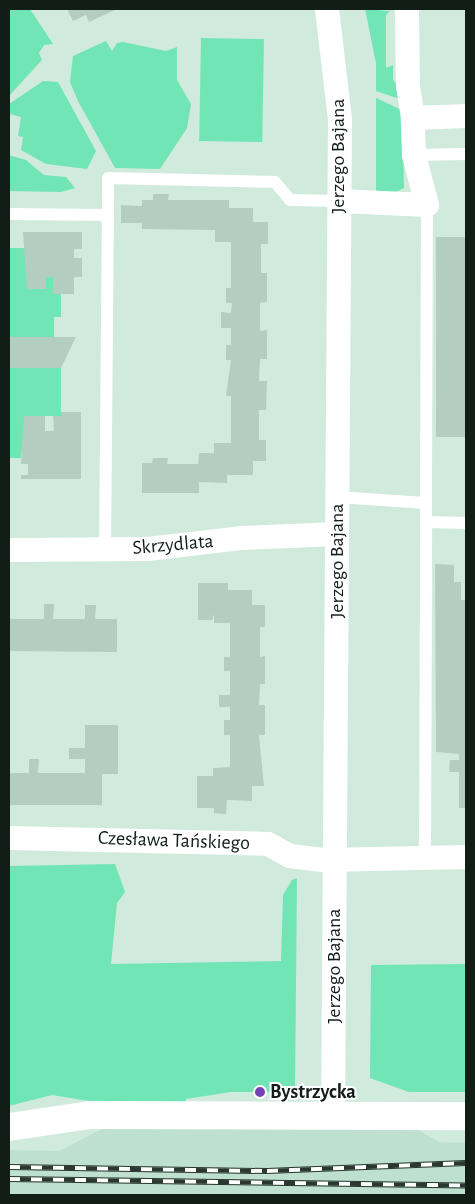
<!DOCTYPE html>
<meta charset="utf-8">
<style>
body{margin:0}
#map{position:relative;width:475px;height:1204px;overflow:hidden;background:#d0eadd;font-family:"Alegreya Sans",sans-serif}
div>[style]{position:absolute}
[style*='--x']{left:calc(var(--x)*1px);top:calc(var(--y)*1px);width:calc(var(--w)*1px);rotate:calc(var(--a)*1deg)}
.built>*{inset:0;background:#bee0d0}
.green>*{inset:0;background:#71e5b6;transform-origin:0 0}
.building>*{inset:0;background:#b4cdc1;transform-origin:0 0}
.service>*{height:12px;margin:-6px;padding:0 6px;transform-origin:6px;border-radius:6px;background:#fff}
.minor>*{height:24px;margin:-12px;padding:0 12px;transform-origin:12px;border-radius:12px;background:#fff}
.tertiary>*{height:28px;margin:-14px;padding:0 14px;transform-origin:14px;border-radius:14px;background:#fff}
.rail>*{height:5.5px;margin-top:-2.75px;transform-origin:0;background:repeating-linear-gradient(90deg,#fff 0 11px,#2b3731 0 22px);box-sizing:border-box;border-block:1px solid #2b3731}
.dots>*{width:14px;height:14px;translate:-50% -50%;box-sizing:border-box;border:2px solid #fff;border-radius:50%}
span{translate:-50% -50%;white-space:nowrap;text-align:center;line-height:1.15;-webkit-text-stroke:4px #fff;paint-order:stroke}
.street-label{font-size:20px;color:#131d18}
.poi-label{font-size:20px;color:#131d18;font-weight:700}
.left{translate:0 -50%;text-align:left}
.frame{position:absolute;inset:0;border:10px solid #131d18;pointer-events:none}
</style>
<div id="map">
<div class="built">
<div style="clip-path:polygon(106px 1127px,418px 1130px,439px 1142px,466px 1143px,466px 1195px,9px 1195px,9px 1150px,59px 1151px)"></div>
</div>
<div class="green">
<div style="clip-path:polygon(9px 9px,30px 9px,53px 44px,44px 45px,39px 53px,42px 60px,9px 96px)"></div>
<div style="clip-path:polygon(365px 9px,390px 11px,386px 15px,386px 68px,393px 65px,393px 80px,400px 87px,400px 99px,376px 91px,376px 63px)"></div>
<div style="left:201px;top:38px;width:63px;height:103px;rotate:1deg"></div>
<div style="clip-path:polygon(106px 41px,112px 51px,117px 43px,123px 42px,166px 51px,177px 47px,177px 80px,191px 104px,187px 128px,160px 169px,115px 168px,78px 101px,70px 82px,73px 56px)"></div>
<div style="clip-path:polygon(43px 81px,58px 82px,96px 151px,87px 169px,46px 164px,21px 150px,23px 137px,18px 136px,21px 117px,9px 114px,9px 104px)"></div>
<div style="clip-path:polygon(376px 98px,402px 110px,404px 188px,396px 192px,376px 193px)"></div>
<div style="clip-path:polygon(9px 155px,26px 160px,44px 175px,66px 177px,75px 188px,61px 192px,9px 191px)"></div>
<div style="clip-path:polygon(9px 248px,26px 248px,46px 277px,53px 277px,53px 294px,61px 294px,61px 317px,54px 317px,54px 337px,9px 337px)"></div>
<div style="clip-path:polygon(9px 368px,61px 368px,61px 416px,25px 416px,21px 458px,9px 458px)"></div>
<div style="clip-path:polygon(115px 864px,125px 892px,117px 903px,111px 964px,281px 961px,283px 895px,292px 880px,297px 878px,295px 1092px,231px 1092px,186px 1099px,186px 1103px,95px 1102px,52px 1095px,9px 1106px,9px 866px)"></div>
<div style="clip-path:polygon(466px 964px,466px 1092px,409px 1092px,370px 1078px,371px 965px)"></div>
</div>
<div class="building">
<div style="clip-path:polygon(67px 9px,117px 9px,89px 22px,86px 15px,73px 21px)"></div>
<div style="clip-path:polygon(153px 194px,169px 194px,168px 200px,229px 200px,229px 208px,253px 208px,253px 222px,268px 222px,268px 244px,261px 244px,261px 273px,267px 273px,267px 302px,260px 303px,260px 331px,267px 330px,267px 359px,260px 359px,259px 381px,267px 381px,266px 410px,259px 410px,259px 440px,266px 440px,266px 461px,253px 461px,253px 475px,227px 475px,227px 483px,199px 482px,199px 493px,142px 493px,142px 463px,152px 463px,153px 458px,168px 458px,167px 464px,198px 464px,199px 453px,214px 453px,214px 443px,231px 443px,231px 396px,226px 396px,231px 360px,226px 360px,226px 345px,231px 345px,231px 328px,221px 328px,221px 312px,231px 313px,232px 303px,226px 303px,226px 288px,231px 288px,231px 242px,215px 242px,215px 230px,142px 229px,142px 223px,121px 223px,121px 205px,142px 206px,142px 200px,153px 200px)"></div>
<div style="clip-path:polygon(23px 232px,82px 232px,82px 249px,74px 249px,74px 258px,82px 258px,82px 277px,74px 277px,74px 294px,53px 294px,53px 277px,46px 277px,46px 289px,27px 289px)"></div>
<div style="left:436px;top:237px;width:30px;height:200px"></div>
<div style="clip-path:polygon(9px 337px,76px 337px,61px 368px,9px 368px)"></div>
<div style="clip-path:polygon(61px 412px,81px 412px,81px 479px,21px 479px,21px 475px,28px 475px,28px 464px,21px 464px,24px 416px,45px 416px,45px 431px,54px 431px,53px 416px,61px 416px)"></div>
<div style="clip-path:polygon(435px 564px,454px 565px,454px 582px,461px 582px,461px 600px,466px 600px,466px 808px,459px 808px,459px 772px,449px 772px,450px 760px,459px 760px,459px 754px,436px 752px)"></div>
<div style="clip-path:polygon(198px 583px,228px 583px,228px 590px,252px 590px,252px 605px,265px 605px,265px 627px,260px 627px,260px 657px,265px 656px,265px 684px,260px 684px,259px 705px,265px 705px,265px 735px,259px 735px,264px 786px,252px 786px,252px 801px,227px 800px,226px 814px,214px 813px,214px 808px,197px 808px,197px 776px,213px 776px,213px 768px,230px 767px,230px 735px,224px 735px,224px 720px,230px 720px,230px 707px,219px 707px,219px 695px,230px 695px,230px 671px,224px 671px,224px 657px,230px 657px,230px 623px,214px 623px,214px 614px,212px 620px,198px 620px)"></div>
<div style="clip-path:polygon(44px 604px,54px 604px,53px 619px,85px 619px,85px 605px,96px 605px,95px 619px,117px 619px,117px 652px,9px 651px,9px 619px,44px 619px)"></div>
<div style="clip-path:polygon(85px 725px,118px 725px,118px 774px,102px 774px,102px 805px,9px 805px,9px 773px,29px 773px,29px 759px,39px 759px,38px 773px,85px 773px,85px 759px,69px 759px,69px 748px,85px 748px)"></div>
</div>
<div class="service">
<div style="--x:414;--y:155;--w:52;--a:-1.1"></div>
<div style="--x:427;--y:205;--w:317;--a:90.2"></div>
<div style="--x:426;--y:522;--w:40;--a:1.4"></div>
<div style="--x:9;--y:214;--w:99;--a:0.6"></div>
<div style="--x:337;--y:497;--w:89;--a:3.9"></div>
<div style="--x:105;--y:550;--w:372;--a:-89.5"></div>
<div style="--x:108;--y:178;--w:167;--a:1.4"></div>
<div style="--x:275;--y:182;--w:23;--a:50"></div>
<div style="--x:290;--y:200;--w:49;--a:1.2"></div>
<div style="--x:425;--y:858;--w:336;--a:-89.8"></div>
</div>
<div class="minor">
<div style="--x:327;--y:9;--w:112;--a:83.3"></div>
<div style="--x:340;--y:120;--w:994;--a:90.4"></div>
<div style="--x:407;--y:9;--w:77;--a:89.3"></div>
<div style="--x:408;--y:86;--w:32;--a:81"></div>
<div style="--x:339;--y:201;--w:88;--a:2.6"></div>
<div style="--x:427;--y:205;--w:52;--a:-104.6"></div>
<div style="--x:414;--y:155;--w:37;--a:-92"></div>
<div style="--x:413;--y:118;--w:53;--a:-2.2"></div>
<div style="--x:9;--y:550;--w:139;--a:-0.4"></div>
<div style="--x:148;--y:549;--w:95;--a:-6.7"></div>
<div style="--x:242;--y:538;--w:95;--a:-2.4"></div>
<div style="--x:9;--y:838;--w:259;--a:1.3"></div>
<div style="--x:268;--y:844;--w:25;--a:29"></div>
<div style="--x:290;--y:856;--w:35;--a:7"></div>
<div style="--x:325;--y:860;--w:141;--a:-1.2"></div>
</div>
<div class="tertiary">
<div style="--x:9;--y:1127;--w:82;--a:-8.4"></div>
<div style="--x:90;--y:1115;--w:376;--a:0.2"></div>
</div>
<div class="rail">
<div style="--x:9;--y:1167;--w:258;--a:0.9"></div>
<div style="--x:267;--y:1171;--w:199;--a:-2.3"></div>
<div style="--x:9;--y:1179;--w:457;--a:0.8"></div>
</div>
<div class="dots">
<div style="left:260px;top:1092px;background:#7540b7"></div>
</div>
<div class="street-label">
<span style="left:338px;top:156px;rotate:-90deg">Jerzego Bajana</span>
<span style="left:173px;top:545px;rotate:-5deg">Skrzydlata</span>
<span style="left:337px;top:561px;rotate:-90deg">Jerzego Bajana</span>
<span style="left:174px;top:841px;rotate:2deg">Czesława Tańskiego</span>
<span style="left:334px;top:966px;rotate:-90deg">Jerzego Bajana</span>
</div>
<div class="poi-label">
<span class="left" style="left:270px;top:1092px">Bystrzycka</span>
</div>
<div class="frame"></div>
</div>
